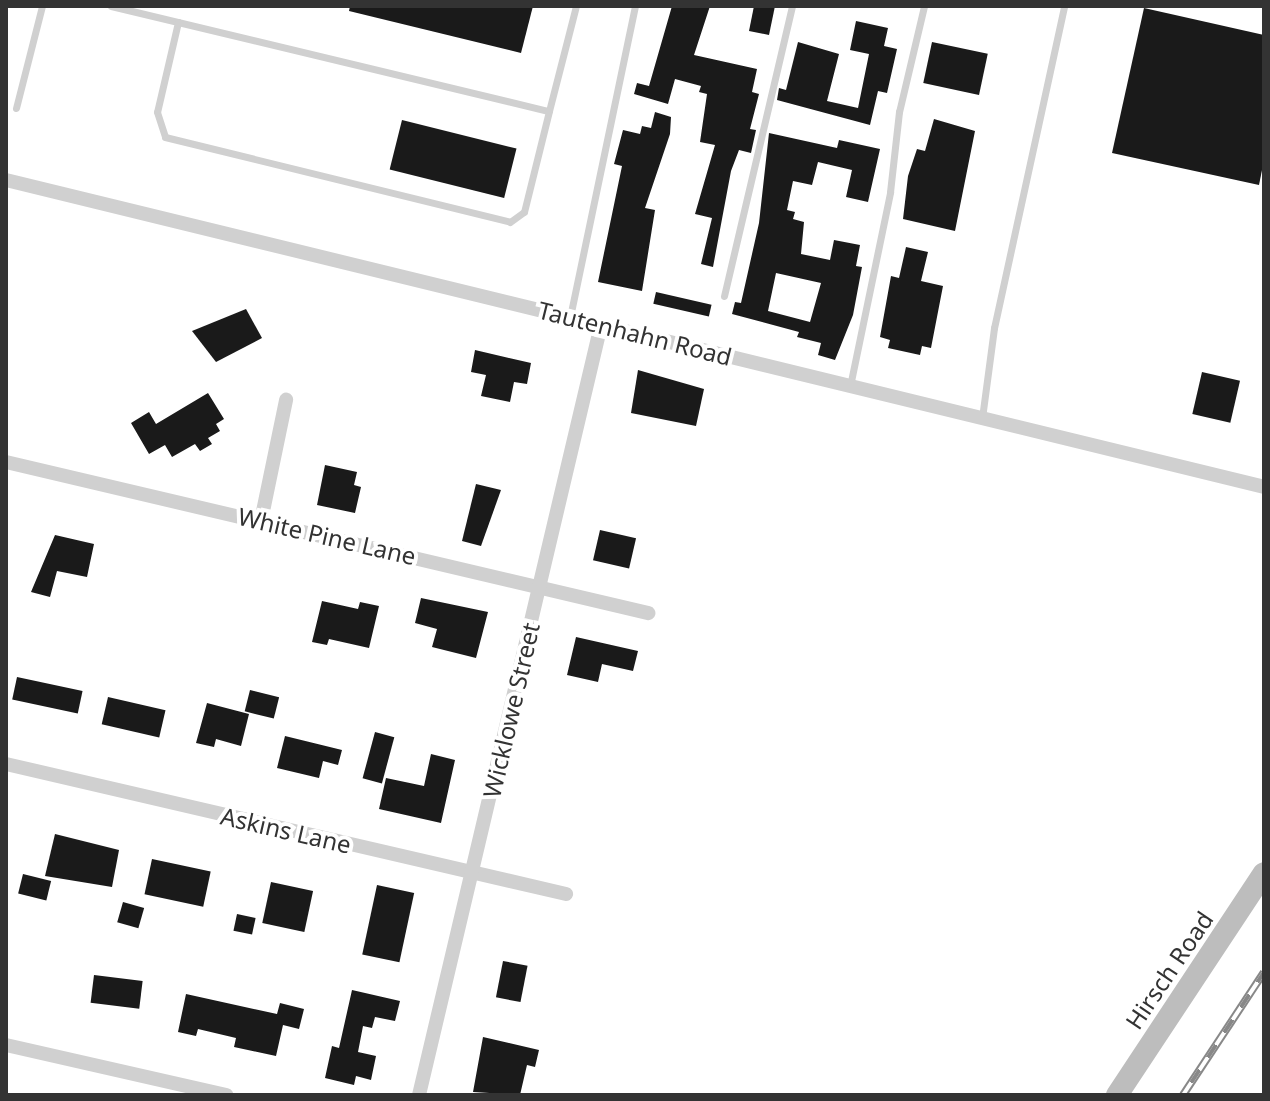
<!DOCTYPE html>
<style>
body{margin:0}
#map{position:relative;width:1270px;height:1101px;overflow:hidden;background:#fff;font-family:"Noto Sans",sans-serif}
div>[style]{position:absolute}
[style*='--x']{left:calc(var(--x)*1px);top:calc(var(--y)*1px);width:calc(var(--w)*1px);rotate:calc(var(--a)*1deg)}
.building>*{inset:0;background:#1a1a1a;transform-origin:0 0}
.service>*{height:7px;margin:-3.5px;padding:0 3.5px;transform-origin:3.5px;border-radius:3.5px;background:#d0d0d0}
.minor>*{height:14px;margin:-7px;padding:0 7px;transform-origin:7px;border-radius:7px;background:#d0d0d0}
.secondary>*{height:22px;margin:-11px;padding:0 11px;transform-origin:11px;border-radius:11px;background:#bdbdbd}
.rail>*{height:8px;margin-top:-4px;transform-origin:0;background:repeating-linear-gradient(90deg,#fff 0 15px,#888 0 30px);box-sizing:border-box;border-block:2px solid #888}
span{translate:-50% -50%;white-space:nowrap;text-align:center;line-height:1.15;-webkit-text-stroke:8px #fff;paint-order:stroke}
.street-label{font-size:24px;color:#333}
.frame{position:absolute;inset:0;border:8px solid #333;pointer-events:none}
</style>
<div id="map">
<div class="building">
<div style="clip-path:polygon(350px 6px,533px 6px,521px 53px,349px 11px)"></div>
<div style="clip-path:polygon(672px 6px,710px 6px,694px 55px,757px 69px,752px 92px,759px 94px,750px 129px,756px 130px,751px 153px,739px 150px,731px 171px,713px 267px,701px 264px,712px 218px,695px 214px,715px 145px,700px 142px,707px 94px,699px 92px,701px 86px,675px 79px,668px 104px,634px 94px,637px 83px,649px 86px)"></div>
<div style="clip-path:polygon(754px 6px,775px 6px,769px 35px,749px 31px)"></div>
<div style="clip-path:polygon(1144px 8px,1264px 35px,1264px 160px,1259px 185px,1112px 153px)"></div>
<div style="clip-path:polygon(856px 21px,888px 28px,884px 46px,897px 49px,887px 93px,878px 91px,870px 125px,777px 100px,779px 88px,786px 90px,798px 42px,839px 54px,827px 101px,858px 108px,869px 54px,850px 50px)"></div>
<div style="left:932px;top:42px;width:57px;height:42px;rotate:12deg"></div>
<div style="clip-path:polygon(655px 112px,671px 117px,670px 134px,645px 208px,655px 210px,642px 291px,598px 282px,622px 166px,614px 164px,623px 130px,640px 134px,642px 126px,651px 128px)"></div>
<div style="clip-path:polygon(934px 119px,975px 131px,955px 231px,903px 219px,908px 176px,917px 149px,925px 151px)"></div>
<div style="left:402px;top:120px;width:118px;height:51px;rotate:14deg"></div>
<div style="clip-path:polygon(evenodd,769px 133px,837px 148px,839px 140px,880px 149px,868px 202px,846px 197px,852px 170px,818px 162px,812px 185px,793px 181px,787px 210px,795px 212px,793px 219px,804px 222px,801px 254px,830px 260px,834px 240px,860px 245px,856px 266px,862px 267px,853px 315px,835px 360px,818px 355px,821px 343px,797px 337px,799px 332px,732px 314px,735px 302px,741px 303px,759px 223px,769px 133px,776px 273px,821px 283px,810px 322px,768px 311px,776px 273px)"></div>
<div style="clip-path:polygon(906px 247px,928px 252px,921px 281px,943px 286px,931px 348px,922px 346px,920px 355px,888px 348px,890px 340px,880px 337px,891px 276px,899px 278px)"></div>
<div style="left:656px;top:292px;width:57px;height:12px;rotate:13deg"></div>
<div style="clip-path:polygon(246px 309px,262px 338px,216px 362px,192px 331px)"></div>
<div style="clip-path:polygon(475px 350px,531px 363px,527px 384px,514px 382px,510px 402px,481px 396px,486px 375px,471px 372px)"></div>
<div style="clip-path:polygon(638px 370px,704px 389px,696px 426px,631px 413px)"></div>
<div style="left:1202px;top:372px;width:39px;height:43px;rotate:13deg"></div>
<div style="clip-path:polygon(208px 393px,224px 419px,216px 424px,220px 431px,208px 438px,212px 444px,200px 451px,195px 444px,172px 457px,165px 445px,149px 454px,131px 423px,149px 412px,156px 424px)"></div>
<div style="clip-path:polygon(325px 465px,357px 472px,354px 485px,361px 487px,355px 513px,317px 505px)"></div>
<div style="clip-path:polygon(476px 484px,501px 490px,481px 546px,462px 541px)"></div>
<div style="left:600px;top:530px;width:37px;height:31px;rotate:13deg"></div>
<div style="clip-path:polygon(55px 535px,94px 544px,87px 577px,57px 571px,50px 597px,31px 592px)"></div>
<div style="clip-path:polygon(421px 598px,488px 612px,476px 658px,432px 647px,437px 629px,415px 623px)"></div>
<div style="clip-path:polygon(322px 601px,358px 609px,360px 602px,379px 606px,369px 648px,329px 639px,327px 645px,312px 642px)"></div>
<div style="clip-path:polygon(576px 637px,638px 651px,633px 671px,602px 664px,598px 682px,567px 675px)"></div>
<div style="left:17px;top:677px;width:67px;height:23px;rotate:12deg"></div>
<div style="left:250px;top:690px;width:30px;height:22px;rotate:14deg"></div>
<div style="left:108px;top:697px;width:59px;height:28px;rotate:13deg"></div>
<div style="clip-path:polygon(207px 703px,249px 714px,241px 746px,216px 739px,214px 747px,196px 743px)"></div>
<div style="left:375px;top:732px;width:20px;height:48px;rotate:15deg"></div>
<div style="clip-path:polygon(285px 736px,342px 750px,338px 765px,323px 761px,319px 778px,277px 768px)"></div>
<div style="clip-path:polygon(431px 754px,455px 760px,441px 823px,379px 809px,386px 778px,424px 786px)"></div>
<div style="clip-path:polygon(55px 834px,119px 850px,112px 887px,45px 876px)"></div>
<div style="left:152px;top:859px;width:60px;height:36px;rotate:12deg"></div>
<div style="left:23px;top:874px;width:29px;height:20px;rotate:14deg"></div>
<div style="left:271px;top:882px;width:43px;height:42px;rotate:12deg"></div>
<div style="left:377px;top:885px;width:38px;height:71px;rotate:12deg"></div>
<div style="left:123px;top:902px;width:22px;height:21px;rotate:16deg"></div>
<div style="left:237px;top:914px;width:19px;height:17px;rotate:12deg"></div>
<div style="left:503px;top:961px;width:25px;height:37px;rotate:11deg"></div>
<div style="left:94px;top:975px;width:49px;height:28px;rotate:7deg"></div>
<div style="clip-path:polygon(352px 990px,400px 1001px,395px 1021px,375px 1017px,372px 1028px,363px 1026px,358px 1052px,376px 1056px,371px 1080px,356px 1076px,354px 1085px,325px 1078px,332px 1046px,339px 1048px)"></div>
<div style="clip-path:polygon(186px 994px,277px 1014px,280px 1003px,304px 1009px,299px 1029px,283px 1025px,276px 1056px,234px 1047px,236px 1038px,198px 1029px,196px 1036px,178px 1032px)"></div>
<div style="clip-path:polygon(483px 1037px,539px 1050px,535px 1067px,527px 1065px,520px 1095px,473px 1092px)"></div>
</div>
<div class="service">
<div style="--x:111;--y:6;--w:450;--a:13.5"></div>
<div style="--x:549;--y:111;--w:108;--a:-75.6"></div>
<div style="--x:178;--y:22;--w:92;--a:103.1"></div>
<div style="--x:157;--y:112;--w:26;--a:72"></div>
<div style="--x:165;--y:137;--w:355;--a:13.8"></div>
<div style="--x:510;--y:222;--w:17;--a:-36"></div>
<div style="--x:524;--y:212;--w:104;--a:-76.1"></div>
<div style="--x:16;--y:108;--w:105;--a:-75.7"></div>
<div style="--x:724;--y:296;--w:298;--a:-76.8"></div>
<div style="--x:570;--y:317;--w:318;--a:-78.2"></div>
<div style="--x:850;--y:386;--w:198;--a:-78.3"></div>
<div style="--x:890;--y:192;--w:81;--a:-83.6"></div>
<div style="--x:899;--y:112;--w:109;--a:-76.7"></div>
<div style="--x:982;--y:418;--w:91;--a:-82.4"></div>
<div style="--x:994;--y:328;--w:330;--a:-77.7"></div>
</div>
<div class="minor">
<div style="--x:6;--y:180;--w:1295;--a:13.71"></div>
<div style="--x:6;--y:462;--w:660;--a:13.24"></div>
<div style="--x:261;--y:521;--w:124;--a:-78.3"></div>
<div style="--x:6;--y:764;--w:575;--a:13.07"></div>
<div style="--x:6;--y:1045;--w:226;--a:12.8"></div>
<div style="--x:419;--y:1095;--w:791;--a:-76.7"></div>
</div>
<div class="secondary">
<div style="--x:1117;--y:1095;--w:266;--a:-56.5"></div>
</div>
<div class="rail">
<div style="--x:1183;--y:1095;--w:147;--a:-56.6"></div>
</div>
<div class="street-label">
<span style="left:635px;top:333px;rotate:14deg">Tautenhahn Road</span>
<span style="left:327px;top:536px;rotate:13deg">White Pine Lane</span>
<span style="left:511px;top:710px;rotate:-77deg">Wicklowe Street</span>
<span style="left:286px;top:830px;rotate:13deg">Askins Lane</span>
<span style="left:1169px;top:970px;rotate:-56deg">Hirsch Road</span>
</div>
<div class="frame"></div>
</div>
